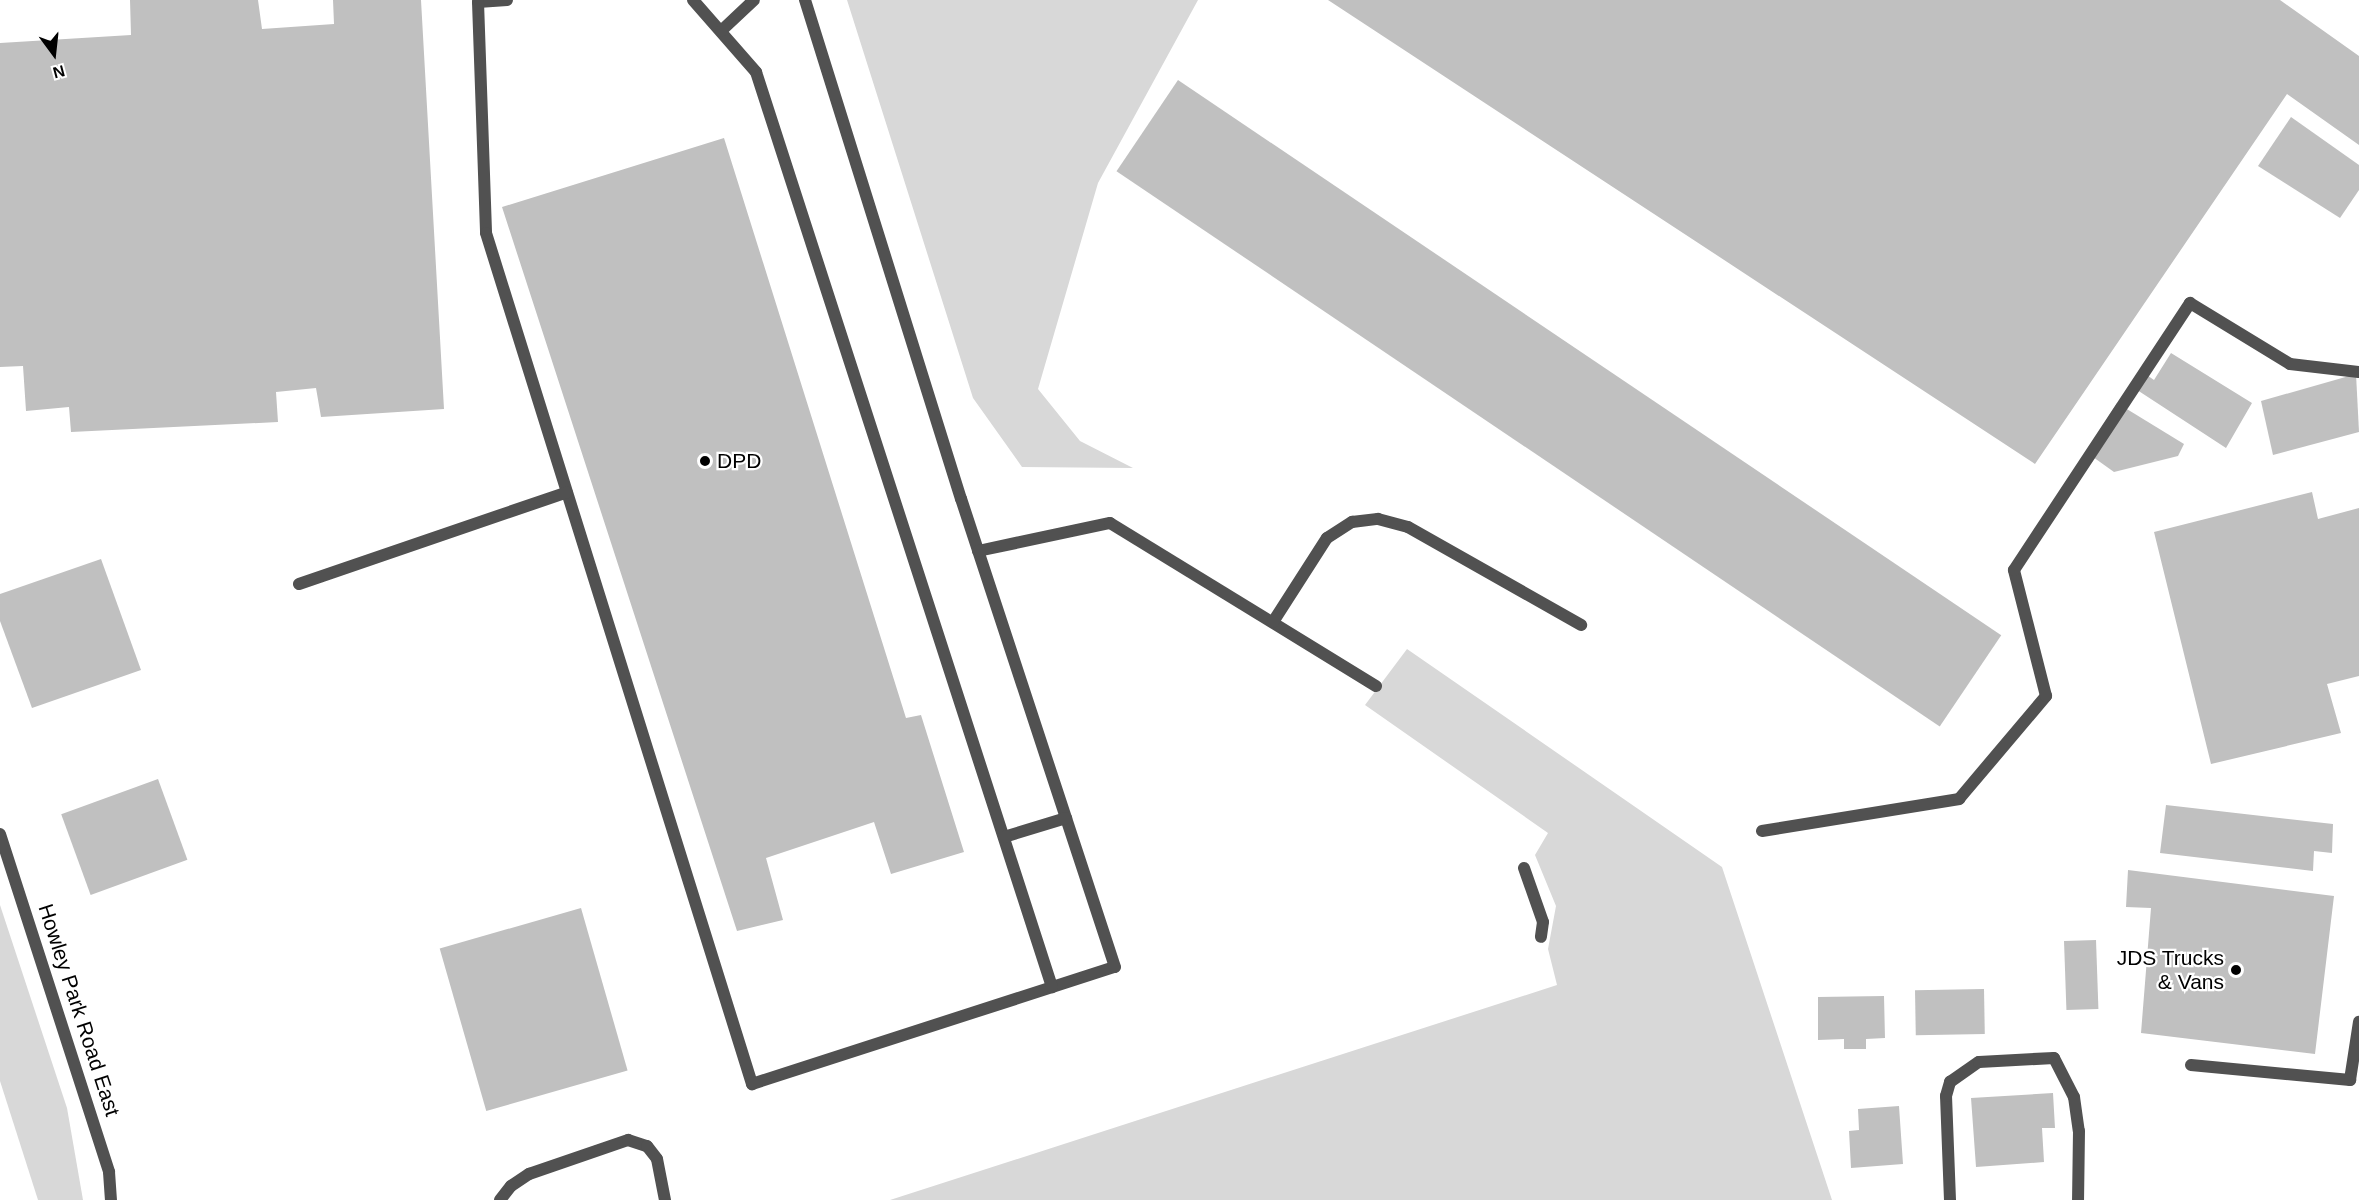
<!DOCTYPE html>
<style>
body{margin:0}
#map{position:relative;width:2359px;height:1200px;overflow:hidden;background:#fff;font-family:Helvetica,sans-serif}
div>[style]{position:absolute}
[style*='--x']{left:calc(var(--x)*1px);top:calc(var(--y)*1px);width:calc(var(--w)*1px);rotate:calc(var(--a)*1deg)}
.green>*{inset:0;background:#d8d8d8}
.building>*{inset:0;background:#c0c0c0;transform-origin:0 0}
.service>*{height:12px;margin:-6px;padding:0 6px;transform-origin:6px;border-radius:6px;background:#515151}
.minor>*{height:12px;margin:-6px;padding:0 6px;transform-origin:6px;border-radius:6px;background:#515151}
.dots>*{width:16px;height:16px;translate:-50% -50%;box-sizing:border-box;border:3px solid #fff;border-radius:50%}
span{translate:-50% -50%;white-space:nowrap;text-align:center;line-height:1.15;-webkit-text-stroke:4.5px #fff;paint-order:stroke}
.poi-label{font-size:21px;color:#000}
.left{translate:0 -50%;text-align:left}
.right{translate:-100% -50%;text-align:right}
.street-label{font-size:21px;color:#000}
.north{position:absolute;left:24px;top:24px;width:60px;height:60px;-webkit-text-stroke:4px #fff;paint-order:stroke;rotate:165deg;font-size:16px;font-weight:700;line-height:24px;text-align:center;color:#000}
.north::after{content:'';display:block;margin:auto;width:21px;height:27px;background:#000;clip-path:polygon(50% 0,100% 100%,50% 72%,0 100%)}
</style>
<div id="map">
<div class="green">
<div style="clip-path:polygon(847px 0,1198px 0,1098px 183px,1038px 389px,1080px 441px,1133px 468px,1022px 467px,973px 398px)"></div>
<div style="clip-path:polygon(1407px 649px,1722px 867px,1832px 1200px,890px 1200px,1557px 985px,1548px 949px,1556px 906px,1535px 855px,1548px 833px,1365px 705px)"></div>
<div style="clip-path:polygon(0 905px,67px 1108px,83px 1200px,38px 1200px,0 1081px)"></div>
</div>
<div class="building">
<div style="clip-path:polygon(130px 0,258px 0,262px 29px,334px 24px,333px 0,421px 0,444px 409px,321px 417px,316px 388px,276px 392px,278px 422px,71px 432px,69px 407px,26px 411px,23px 366px,0 367px,0 43px,131px 35px)"></div>
<div style="clip-path:polygon(1328px 0,2280px 0,2359px 56px,2359px 145px,2287px 94px,2035px 464px)"></div>
<div style="left:1178px;top:80px;width:993px;height:110px;rotate:34deg"></div>
<div style="clip-path:polygon(2291px 117px,2359px 165px,2359px 190px,2340px 218px,2258px 166px)"></div>
<div style="clip-path:polygon(724px 138px,906px 718px,921px 715px,964px 852px,891px 874px,874px 822px,766px 858px,783px 920px,737px 931px,502px 207px)"></div>
<div style="clip-path:polygon(2171px 353px,2252px 403px,2226px 448px,2131px 386px,2141px 371px,2154px 380px)"></div>
<div style="clip-path:polygon(2356px 374px,2359px 432px,2273px 455px,2261px 401px)"></div>
<div style="clip-path:polygon(2117px 403px,2184px 444px,2178px 456px,2114px 472px,2086px 452px)"></div>
<div style="clip-path:polygon(2312px 492px,2318px 519px,2359px 508px,2359px 676px,2327px 684px,2341px 733px,2211px 764px,2154px 532px)"></div>
<div style="clip-path:polygon(101px 559px,141px 670px,32px 708px,0 621px,0 594px)"></div>
<div style="left:158px;top:779px;width:86px;height:103px;rotate:70deg"></div>
<div style="clip-path:polygon(2166px 805px,2333px 824px,2332px 853px,2314px 851px,2313px 871px,2160px 853px)"></div>
<div style="clip-path:polygon(2128px 870px,2334px 896px,2315px 1054px,2141px 1033px,2151px 908px,2126px 907px)"></div>
<div style="left:581px;top:908px;width:169px;height:147px;rotate:74deg"></div>
<div style="left:2096px;top:940px;width:69px;height:32px;rotate:88deg"></div>
<div style="left:1984px;top:989px;width:45px;height:69px;rotate:89deg"></div>
<div style="clip-path:polygon(1884px 996px,1885px 1038px,1866px 1039px,1866px 1049px,1844px 1049px,1844px 1039px,1818px 1040px,1818px 997px)"></div>
<div style="clip-path:polygon(2053px 1093px,2055px 1128px,2042px 1128px,2044px 1162px,1976px 1167px,1971px 1098px)"></div>
<div style="clip-path:polygon(1899px 1106px,1903px 1164px,1851px 1168px,1849px 1131px,1859px 1130px,1858px 1109px)"></div>
</div>
<div class="service">
<div style="--x:507;--y:0;--w:29;--a:176"></div>
<div style="--x:478;--y:2;--w:231;--a:88"></div>
<div style="--x:486;--y:233;--w:892;--a:72.64"></div>
<div style="--x:752;--y:1084;--w:381;--a:-17.9"></div>
<div style="--x:1115;--y:967;--w:493;--a:-108.2"></div>
<div style="--x:961;--y:499;--w:523;--a:-107.36"></div>
<div style="--x:693;--y:0;--w:96;--a:48.8"></div>
<div style="--x:756;--y:72;--w:962;--a:72.07"></div>
<div style="--x:721;--y:31;--w:45;--a:-43.2"></div>
<div style="--x:978;--y:551;--w:135;--a:-12"></div>
<div style="--x:1110;--y:523;--w:312;--a:31.5"></div>
<div style="--x:299;--y:584;--w:283;--a:-18.9"></div>
<div style="--x:1273;--y:622;--w:100;--a:-57.3"></div>
<div style="--x:1327;--y:538;--w:30;--a:-33"></div>
<div style="--x:1352;--y:522;--w:26;--a:-7"></div>
<div style="--x:1378;--y:519;--w:31;--a:15"></div>
<div style="--x:1408;--y:527;--w:199;--a:29.5"></div>
<div style="--x:1762;--y:831;--w:200;--a:-9.2"></div>
<div style="--x:1959;--y:799;--w:135;--a:-49.8"></div>
<div style="--x:2046;--y:696;--w:130;--a:-104.3"></div>
<div style="--x:2014;--y:570;--w:320;--a:-56.6"></div>
<div style="--x:2190;--y:303;--w:117;--a:31.4"></div>
<div style="--x:2290;--y:364;--w:69;--a:6.6"></div>
<div style="--x:1004;--y:837;--w:65;--a:-17"></div>
<div style="--x:1524;--y:868;--w:57;--a:70.6"></div>
<div style="--x:1543;--y:922;--w:15;--a:98"></div>
<div style="--x:2191;--y:1065;--w:160;--a:5.4"></div>
<div style="--x:2350;--y:1080;--w:59;--a:-81.2"></div>
<div style="--x:500;--y:1200;--w:18;--a:-52"></div>
<div style="--x:511;--y:1186;--w:22;--a:-34"></div>
<div style="--x:529;--y:1174;--w:105;--a:-19"></div>
<div style="--x:628;--y:1140;--w:20;--a:18"></div>
<div style="--x:647;--y:1146;--w:16;--a:52"></div>
<div style="--x:657;--y:1159;--w:42;--a:79"></div>
<div style="--x:1950;--y:1200;--w:104;--a:-92.2"></div>
<div style="--x:1946;--y:1096;--w:15;--a:-74"></div>
<div style="--x:1950;--y:1082;--w:35;--a:-35"></div>
<div style="--x:1979;--y:1062;--w:75;--a:-3.1"></div>
<div style="--x:2054;--y:1058;--w:44;--a:62.9"></div>
<div style="--x:2074;--y:1097;--w:34;--a:82"></div>
<div style="--x:2079;--y:1131;--w:69;--a:90.8"></div>
</div>
<div class="minor">
<div style="--x:0;--y:834;--w:355;--a:72.1"></div>
<div style="--x:109;--y:1172;--w:28;--a:86"></div>
</div>
<div class="dots">
<div style="left:705px;top:461px;background:#000"></div>
<div style="left:2236px;top:970px;background:#000"></div>
</div>
<div class="poi-label">
<span class="left" style="left:717px;top:461px">DPD</span>
<span class="right" style="left:2224px;top:970px">JDS Trucks<br>&amp; Vans</span>
</div>
<div class="street-label">
<span style="left:79px;top:1010px;rotate:72deg">Howley Park Road East</span>
</div>
<div class="north">N</div>
</div>
